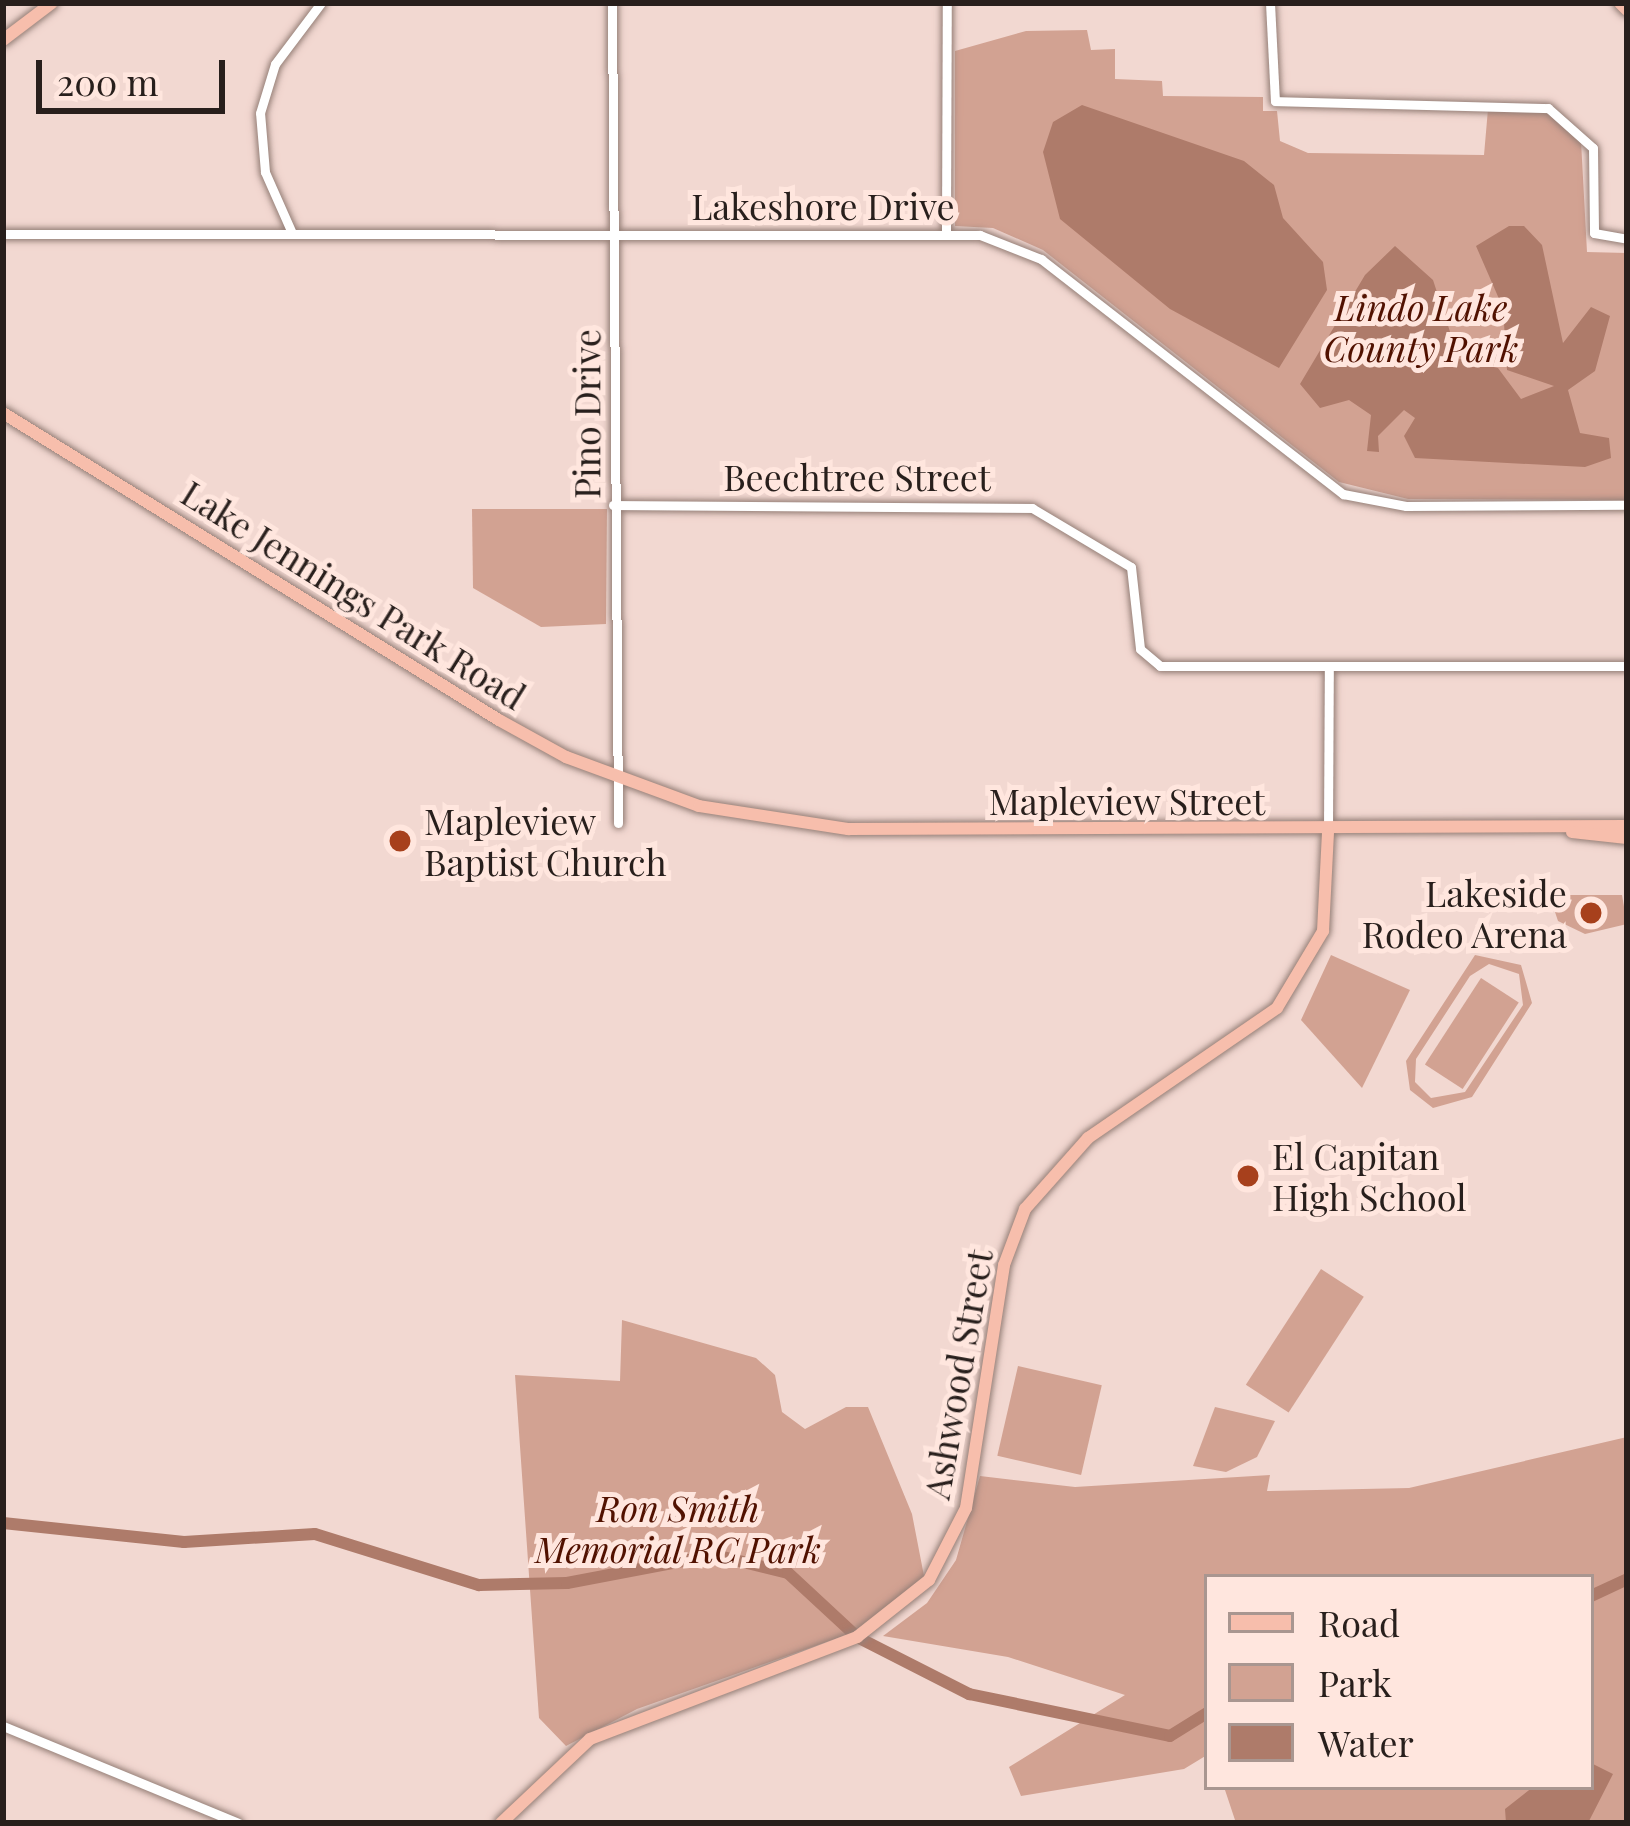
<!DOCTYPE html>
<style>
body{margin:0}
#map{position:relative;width:1630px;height:1826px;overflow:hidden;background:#f2d8d1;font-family:"Playfair Display",serif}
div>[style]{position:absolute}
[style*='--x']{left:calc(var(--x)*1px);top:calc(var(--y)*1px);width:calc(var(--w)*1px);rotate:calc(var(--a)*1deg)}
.green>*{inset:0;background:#d2a292;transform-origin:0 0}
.water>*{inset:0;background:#ae7b6a}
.river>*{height:12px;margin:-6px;padding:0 6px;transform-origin:6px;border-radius:6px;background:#ae7b6a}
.roads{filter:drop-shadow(0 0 3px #957f77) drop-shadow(0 0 3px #957f77)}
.minor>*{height:9px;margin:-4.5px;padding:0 4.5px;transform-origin:4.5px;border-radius:4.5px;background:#fff}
.major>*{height:12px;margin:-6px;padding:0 6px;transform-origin:6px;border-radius:6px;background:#f7beac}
.dots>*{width:33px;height:33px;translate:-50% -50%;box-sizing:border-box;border:6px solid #ffe6de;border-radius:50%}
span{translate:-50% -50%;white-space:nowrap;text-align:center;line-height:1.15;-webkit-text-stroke:10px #ffe6de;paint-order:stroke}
.street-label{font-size:36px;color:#281f1c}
.park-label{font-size:36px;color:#511100;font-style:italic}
.poi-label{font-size:36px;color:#281f1c}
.left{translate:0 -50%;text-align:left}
.right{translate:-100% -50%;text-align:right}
.frame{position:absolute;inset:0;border:6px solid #281f1c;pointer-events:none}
.legend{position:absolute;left:1204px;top:1574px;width:390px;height:216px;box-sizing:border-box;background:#ffe6de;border:3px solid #a99690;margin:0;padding:15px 21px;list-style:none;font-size:36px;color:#281f1c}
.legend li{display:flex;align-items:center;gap:24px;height:60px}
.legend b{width:60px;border:3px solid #a99690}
.scale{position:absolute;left:36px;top:60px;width:189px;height:54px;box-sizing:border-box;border:6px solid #281f1c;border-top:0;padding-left:15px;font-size:36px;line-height:42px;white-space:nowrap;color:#281f1c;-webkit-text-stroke:9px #ffe6de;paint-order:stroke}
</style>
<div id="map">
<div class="green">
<div style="clip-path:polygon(1087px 30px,1091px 50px,1115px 49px,1115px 79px,1162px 81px,1163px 96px,1263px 97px,1263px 111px,1277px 111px,1280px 141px,1308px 153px,1484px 155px,1488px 109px,1544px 110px,1581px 141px,1587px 252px,1627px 253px,1627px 500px,1408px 499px,1339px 482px,1043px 250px,993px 228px,955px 226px,955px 51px,1026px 31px)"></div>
<div style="clip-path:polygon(472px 509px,607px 509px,606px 624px,541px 627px,473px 588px)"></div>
<div style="clip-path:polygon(1567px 895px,1622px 895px,1627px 924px,1585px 934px,1558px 921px,1554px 909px)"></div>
<div style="clip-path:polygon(1331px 955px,1410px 990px,1362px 1088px,1301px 1020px)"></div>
<div style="clip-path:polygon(evenodd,1475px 955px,1521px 965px,1532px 1003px,1472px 1097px,1433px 1108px,1410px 1090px,1406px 1061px,1475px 955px,1489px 964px,1519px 974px,1523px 1005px,1465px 1092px,1431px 1098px,1415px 1082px,1416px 1059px,1470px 976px,1489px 964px)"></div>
<div style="left:1481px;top:978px;width:45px;height:103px;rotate:33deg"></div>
<div style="left:1321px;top:1269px;width:51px;height:138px;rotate:33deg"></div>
<div style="clip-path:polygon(622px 1320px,756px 1358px,775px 1375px,782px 1412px,805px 1429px,846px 1407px,868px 1407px,912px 1514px,924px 1576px,863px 1629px,637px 1709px,566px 1746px,539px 1718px,515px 1375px,620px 1381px)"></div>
<div style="left:1018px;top:1366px;width:86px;height:92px;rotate:13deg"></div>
<div style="clip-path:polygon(1215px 1407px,1275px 1421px,1257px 1457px,1226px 1472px,1193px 1466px)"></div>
<div style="clip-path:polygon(1627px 1437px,1627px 1823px,1236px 1823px,1224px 1787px,1591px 1787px,1591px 1577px,1207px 1577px,1207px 1755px,1184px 1769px,1021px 1796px,1009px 1767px,1125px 1695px,1008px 1657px,883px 1636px,927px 1603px,956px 1560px,980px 1476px,1075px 1487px,1270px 1475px,1267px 1491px,1409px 1488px)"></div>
</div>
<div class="water">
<div style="clip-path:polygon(1082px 105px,1244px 161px,1274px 185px,1283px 218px,1323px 262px,1327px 290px,1279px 368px,1170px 309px,1060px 219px,1043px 152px,1053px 122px)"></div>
<div style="clip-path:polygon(1509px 226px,1524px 226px,1542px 245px,1563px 343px,1591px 307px,1610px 316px,1595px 371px,1568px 390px,1580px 433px,1609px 438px,1611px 458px,1585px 467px,1415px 458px,1404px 436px,1415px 418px,1404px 410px,1378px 436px,1379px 452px,1367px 451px,1371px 415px,1349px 400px,1320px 408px,1300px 384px,1365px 275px,1395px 246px,1433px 280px,1459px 359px,1498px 368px,1521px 399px,1554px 386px,1507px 370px,1503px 308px,1476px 246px)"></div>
<div style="clip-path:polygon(1591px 1763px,1613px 1774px,1588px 1823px,1506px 1823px,1505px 1809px,1533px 1787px,1591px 1787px)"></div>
</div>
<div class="river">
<div style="--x:3;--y:1523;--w:182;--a:6"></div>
<div style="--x:184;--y:1542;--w:131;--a:-3.5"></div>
<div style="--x:315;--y:1534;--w:172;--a:17.3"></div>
<div style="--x:479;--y:1585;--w:88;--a:-1.3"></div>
<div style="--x:567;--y:1583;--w:151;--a:-10.7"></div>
<div style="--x:715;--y:1555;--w:75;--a:13.9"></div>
<div style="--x:788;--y:1573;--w:94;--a:42.8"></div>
<div style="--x:857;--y:1637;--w:126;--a:27"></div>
<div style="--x:969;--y:1694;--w:205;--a:11.8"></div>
<div style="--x:1170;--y:1736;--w:44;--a:-31.9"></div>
<div style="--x:1591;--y:1596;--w:40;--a:-25"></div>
</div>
<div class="roads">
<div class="minor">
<div style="--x:612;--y:3;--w:820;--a:89.58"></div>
<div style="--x:1270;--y:3;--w:98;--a:87.1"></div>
<div style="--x:1275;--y:101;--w:273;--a:1.5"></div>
<div style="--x:1548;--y:108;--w:60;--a:41.6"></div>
<div style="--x:1593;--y:148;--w:85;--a:89.3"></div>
<div style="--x:1594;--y:233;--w:34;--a:10"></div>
<div style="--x:292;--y:233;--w:67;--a:-113.9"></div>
<div style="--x:265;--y:172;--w:59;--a:-94.8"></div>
<div style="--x:260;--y:113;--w:51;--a:-73"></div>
<div style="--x:275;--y:64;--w:76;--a:-53"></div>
<div style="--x:946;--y:233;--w:230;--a:-89.8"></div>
<div style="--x:3;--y:234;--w:977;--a:0.06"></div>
<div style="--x:980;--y:235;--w:66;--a:21.5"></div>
<div style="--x:1041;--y:259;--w:383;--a:37.9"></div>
<div style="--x:1343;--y:494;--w:64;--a:10.8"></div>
<div style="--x:1406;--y:506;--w:221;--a:-0.3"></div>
<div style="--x:613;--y:505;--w:419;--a:0.4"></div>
<div style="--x:1032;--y:508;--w:115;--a:30.8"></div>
<div style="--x:1131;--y:567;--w:82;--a:83.7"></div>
<div style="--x:1140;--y:649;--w:26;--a:40"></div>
<div style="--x:1160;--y:666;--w:467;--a:0"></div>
<div style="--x:1328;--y:831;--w:165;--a:-89.7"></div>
<div style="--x:3;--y:1726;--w:254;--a:22.4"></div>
</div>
<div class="major">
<div style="--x:1620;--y:3;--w:10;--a:45"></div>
<div style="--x:3;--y:40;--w:61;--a:-37.1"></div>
<div style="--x:3;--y:413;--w:583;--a:31.76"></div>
<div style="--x:499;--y:720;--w:77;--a:28.9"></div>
<div style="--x:566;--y:757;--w:142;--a:20.2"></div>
<div style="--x:699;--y:806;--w:151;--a:8.8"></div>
<div style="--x:848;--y:829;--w:779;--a:-0.22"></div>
<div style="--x:1572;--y:832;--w:55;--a:6.2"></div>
<div style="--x:501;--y:1823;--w:122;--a:-43.3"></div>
<div style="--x:590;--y:1739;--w:286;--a:-20.9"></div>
<div style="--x:857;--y:1637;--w:92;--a:-38.4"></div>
<div style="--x:929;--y:1580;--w:81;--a:-62.8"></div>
<div style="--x:966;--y:1508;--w:246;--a:-81.1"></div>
<div style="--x:1004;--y:1265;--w:60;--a:-69.4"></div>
<div style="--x:1025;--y:1209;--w:95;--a:-48.4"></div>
<div style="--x:1088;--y:1138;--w:229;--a:-34.5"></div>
<div style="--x:1277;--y:1008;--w:90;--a:-59.1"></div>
<div style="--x:1323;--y:931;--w:100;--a:-87.1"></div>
</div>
</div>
<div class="dots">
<div style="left:400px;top:841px;background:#a7401c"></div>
<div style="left:1591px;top:913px;background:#a7401c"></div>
<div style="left:1248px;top:1176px;background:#a7401c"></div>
</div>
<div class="street-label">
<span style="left:823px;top:206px">Lakeshore Drive</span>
<span style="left:586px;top:414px;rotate:-90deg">Pino Drive</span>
<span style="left:857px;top:477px">Beechtree Street</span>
<span style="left:354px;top:594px;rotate:32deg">Lake Jennings Park Road</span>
<span style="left:1127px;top:801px">Mapleview Street</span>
<span style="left:957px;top:1374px;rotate:-80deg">Ashwood Street</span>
</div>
<div class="park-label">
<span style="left:1421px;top:327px">Lindo Lake<br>County Park</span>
<span style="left:678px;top:1528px">Ron Smith<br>Memorial RC Park</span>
</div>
<div class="poi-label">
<span class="left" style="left:424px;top:841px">Mapleview<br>Baptist Church</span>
<span class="right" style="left:1567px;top:913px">Lakeside<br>Rodeo Arena</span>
<span class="left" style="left:1272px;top:1176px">El Capitan<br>High School</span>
</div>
<div class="frame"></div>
<ul class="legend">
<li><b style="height:15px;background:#f7beac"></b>Road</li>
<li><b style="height:33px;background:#d2a292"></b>Park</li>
<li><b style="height:33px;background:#ae7b6a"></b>Water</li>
</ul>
<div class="scale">200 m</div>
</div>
